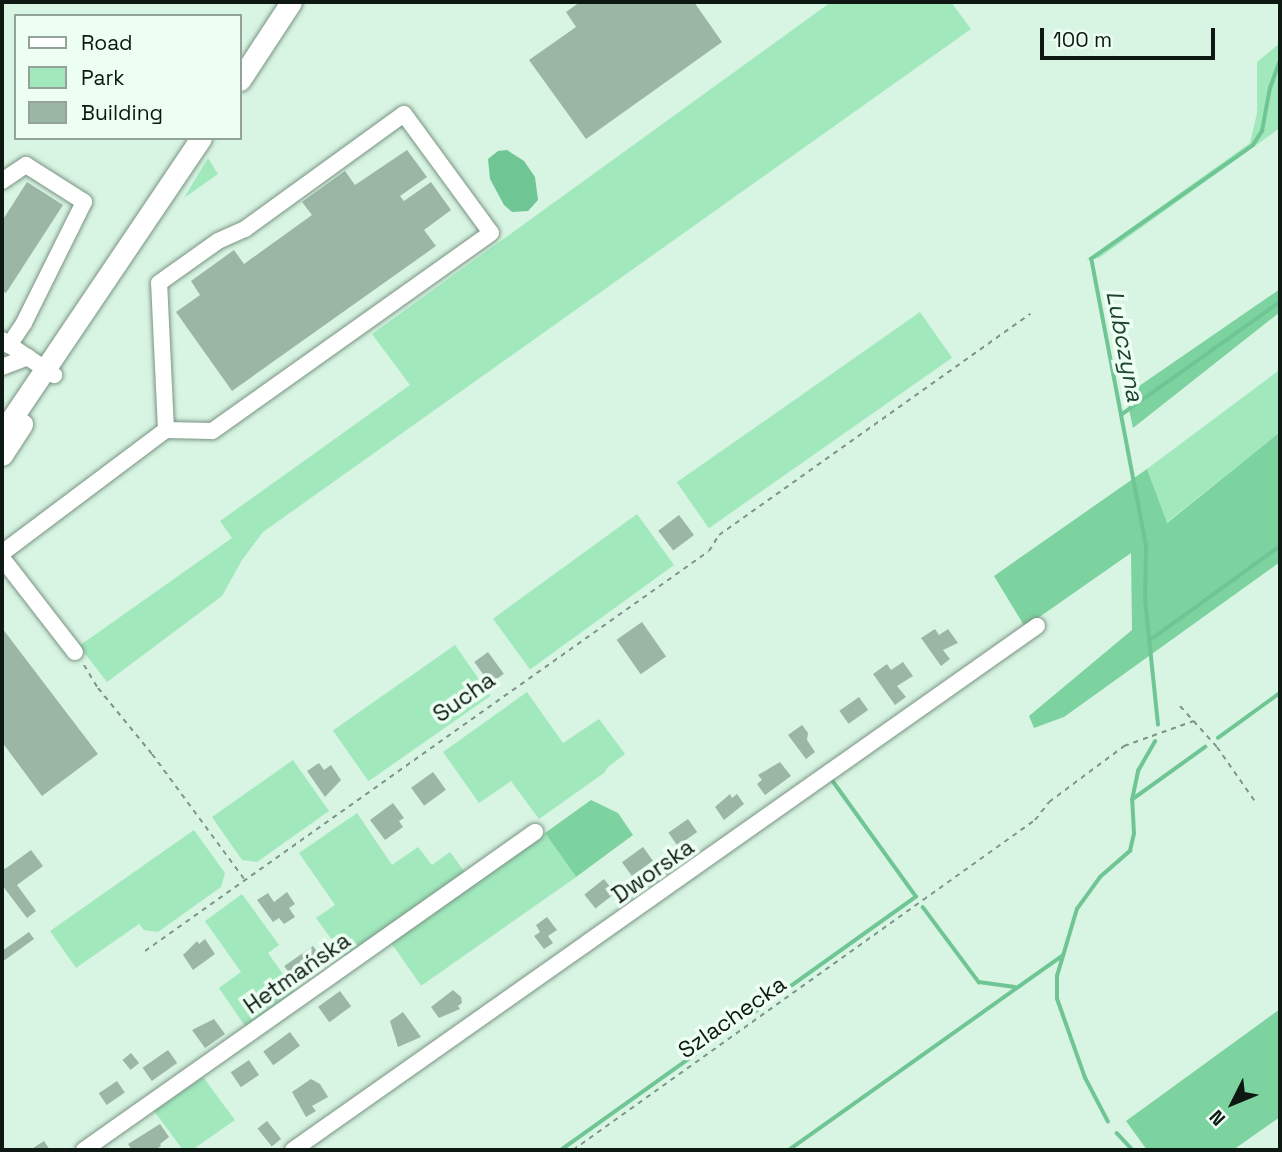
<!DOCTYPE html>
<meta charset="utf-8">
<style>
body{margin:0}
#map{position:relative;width:1282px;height:1152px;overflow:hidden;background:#d8f4e2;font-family:"Space Grotesk",sans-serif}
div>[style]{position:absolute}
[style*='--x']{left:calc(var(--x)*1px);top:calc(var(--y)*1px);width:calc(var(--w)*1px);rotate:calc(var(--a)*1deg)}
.green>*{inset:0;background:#a1e9bd;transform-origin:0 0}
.forest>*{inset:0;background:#7cd3a0}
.water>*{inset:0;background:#6fc694}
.stream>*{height:3.5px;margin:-1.75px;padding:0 1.75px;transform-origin:1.75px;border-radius:1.75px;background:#6fc694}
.building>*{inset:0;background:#9bb6a5;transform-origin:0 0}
.path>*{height:2px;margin-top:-1px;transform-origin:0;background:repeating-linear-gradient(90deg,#7f9487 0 5px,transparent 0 10px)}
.roads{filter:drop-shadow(0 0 2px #799382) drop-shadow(0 0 2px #799382)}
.minor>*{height:16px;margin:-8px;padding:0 8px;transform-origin:8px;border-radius:8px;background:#fff}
.major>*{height:21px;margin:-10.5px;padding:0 10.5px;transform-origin:10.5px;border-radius:10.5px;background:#fff}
span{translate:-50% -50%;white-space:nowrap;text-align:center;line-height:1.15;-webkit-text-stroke:7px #edfef3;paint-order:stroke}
.street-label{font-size:23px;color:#0e1812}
.water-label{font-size:24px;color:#1d432e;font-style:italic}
.frame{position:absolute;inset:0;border:4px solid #0e1812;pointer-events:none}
.legend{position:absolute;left:14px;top:14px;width:228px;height:126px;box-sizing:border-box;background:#edfef3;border:2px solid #94a299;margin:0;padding:9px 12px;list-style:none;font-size:21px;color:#0e1812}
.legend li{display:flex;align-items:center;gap:14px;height:35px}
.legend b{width:35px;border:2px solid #94a299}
.north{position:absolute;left:1198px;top:1068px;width:70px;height:70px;-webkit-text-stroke:5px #edfef3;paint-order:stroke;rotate:227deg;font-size:19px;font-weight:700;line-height:28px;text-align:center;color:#0e1812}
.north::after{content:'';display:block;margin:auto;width:24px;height:32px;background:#0e1812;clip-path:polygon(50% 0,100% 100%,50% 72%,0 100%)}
.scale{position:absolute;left:1040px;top:28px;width:175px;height:32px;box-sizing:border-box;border:4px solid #0e1812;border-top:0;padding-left:9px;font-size:21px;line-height:24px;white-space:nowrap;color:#0e1812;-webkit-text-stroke:5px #edfef3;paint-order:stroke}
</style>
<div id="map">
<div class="green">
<div style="clip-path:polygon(831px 2px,951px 2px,971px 29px,263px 532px,242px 560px,222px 596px,107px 682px,79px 646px,232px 538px,220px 521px,410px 385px,372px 334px)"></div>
<div style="clip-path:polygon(1280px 43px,1278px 100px,1280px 128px,1099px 258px,1086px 260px,1250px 143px,1257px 113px,1257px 62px)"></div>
<div style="clip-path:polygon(208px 158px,218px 174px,184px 198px)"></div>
<div style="left:920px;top:312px;width:56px;height:297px;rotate:55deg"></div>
<div style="clip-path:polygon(1278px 371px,1280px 432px,1166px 523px,1147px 469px)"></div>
<div style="left:637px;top:514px;width:63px;height:178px;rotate:54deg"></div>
<div style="left:455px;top:645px;width:62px;height:149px;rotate:55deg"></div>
<div style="clip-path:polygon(527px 692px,563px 743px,599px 719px,625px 754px,608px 767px,604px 773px,539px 819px,511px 781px,479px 803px,443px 752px)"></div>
<div style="clip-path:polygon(293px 760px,329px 811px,257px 862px,242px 860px,212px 817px)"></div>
<div style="clip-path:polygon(357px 813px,392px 865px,418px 847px,432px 865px,450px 852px,465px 872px,346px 959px,316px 918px,335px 905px,299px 853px)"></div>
<div style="clip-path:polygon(194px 830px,225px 873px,221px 887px,158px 932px,144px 930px,139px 924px,76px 968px,50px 931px)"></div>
<div style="left:545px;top:833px;width:54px;height:189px;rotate:55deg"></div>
<div style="clip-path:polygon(242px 894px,279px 945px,268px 953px,297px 994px,247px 1029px,219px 988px,241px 972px,205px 921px)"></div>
<div style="clip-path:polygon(203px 1077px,235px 1120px,192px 1150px,183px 1150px,154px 1111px)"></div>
</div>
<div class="forest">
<div style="clip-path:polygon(1280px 289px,1280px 312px,1133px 428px,1126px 395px)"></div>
<div style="clip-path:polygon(1280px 432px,1280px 562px,1064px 717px,1034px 728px,1029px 716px,1132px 630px,1131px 553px,1025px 627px,994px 576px,1147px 469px,1167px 523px)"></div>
<div style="clip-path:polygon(591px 800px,618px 813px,633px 835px,576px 877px,545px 833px)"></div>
<div style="clip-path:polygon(1280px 1009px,1280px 1117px,1233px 1150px,1147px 1150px,1126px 1121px)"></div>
</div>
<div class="water">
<div style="clip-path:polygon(507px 150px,524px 161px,535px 177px,538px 200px,528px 211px,512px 212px,504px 205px,490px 179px,488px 159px,498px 151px)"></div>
</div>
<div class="stream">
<div style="--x:1121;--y:415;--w:195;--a:-35.4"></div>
<div style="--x:1149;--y:641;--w:162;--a:-35.9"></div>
<div style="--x:1158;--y:725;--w:126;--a:-95.9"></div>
<div style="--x:1145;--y:600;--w:54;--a:-88.9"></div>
<div style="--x:1146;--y:546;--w:292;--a:-100.8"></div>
<div style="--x:1091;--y:259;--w:198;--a:-35.1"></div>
<div style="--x:1253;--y:145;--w:17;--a:-57"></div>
<div style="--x:1262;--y:131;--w:44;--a:-79.5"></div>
<div style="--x:1270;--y:88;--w:30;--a:-70"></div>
<div style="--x:1218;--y:738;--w:77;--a:-36"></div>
<div style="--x:1133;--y:799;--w:89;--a:-35.8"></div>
<div style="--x:923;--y:907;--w:94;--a:53.3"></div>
<div style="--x:979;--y:982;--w:36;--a:8"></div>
<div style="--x:1108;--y:1122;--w:50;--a:-117.6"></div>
<div style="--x:1085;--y:1078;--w:84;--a:-109.5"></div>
<div style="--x:1057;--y:999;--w:23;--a:-90"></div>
<div style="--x:1057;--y:976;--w:70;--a:-73.4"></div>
<div style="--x:1077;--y:909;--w:39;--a:-54"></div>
<div style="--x:1100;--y:877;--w:40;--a:-41"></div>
<div style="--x:1130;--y:851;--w:17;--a:-77"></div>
<div style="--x:1134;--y:834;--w:34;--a:-93"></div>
<div style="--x:1132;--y:800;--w:30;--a:-78"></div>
<div style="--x:1138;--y:771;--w:34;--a:-60"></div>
<div style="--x:1117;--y:1133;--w:23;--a:47"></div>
<div style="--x:561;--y:1150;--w:436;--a:-35.5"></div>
<div style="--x:916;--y:897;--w:142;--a:-125.8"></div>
<div style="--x:789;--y:1150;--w:336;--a:-35.4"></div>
</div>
<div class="building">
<div style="clip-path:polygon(580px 2px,694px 2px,722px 42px,586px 139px,529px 60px,576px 27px,566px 12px)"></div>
<div style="clip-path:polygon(407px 150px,427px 177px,400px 196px,404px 201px,431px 182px,451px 210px,424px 230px,436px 246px,232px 391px,176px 312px,200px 295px,191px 281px,234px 250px,244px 264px,312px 215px,302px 202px,345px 171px,355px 185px)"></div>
<div style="clip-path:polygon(27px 182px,63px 205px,6px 293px,2px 291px,2px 221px)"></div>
<div style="left:679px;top:515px;width:25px;height:26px;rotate:53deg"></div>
<div style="left:642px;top:622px;width:42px;height:31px;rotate:55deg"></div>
<div style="clip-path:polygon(2px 628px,98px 754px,42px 796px,2px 742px)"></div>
<div style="clip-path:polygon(935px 629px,939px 635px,948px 629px,958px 643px,943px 650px,950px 659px,941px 666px,921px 638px)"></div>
<div style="left:488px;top:652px;width:27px;height:17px;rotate:54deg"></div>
<div style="clip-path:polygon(903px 662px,913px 676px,897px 686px,906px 697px,895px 705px,873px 674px,887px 664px,891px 670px)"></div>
<div style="left:859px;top:697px;width:16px;height:24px;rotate:55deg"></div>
<div style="clip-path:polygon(802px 725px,808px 733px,807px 740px,815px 752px,806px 759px,788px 735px)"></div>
<div style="clip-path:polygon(780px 762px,791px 776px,765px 795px,757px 784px,762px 780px,758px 775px)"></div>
<div style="clip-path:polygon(319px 763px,324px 770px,331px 765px,341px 780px,325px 797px,307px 771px)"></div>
<div style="left:433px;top:772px;width:22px;height:27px;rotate:54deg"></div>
<div style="clip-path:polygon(730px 794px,732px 798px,737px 794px,744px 804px,724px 820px,715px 807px)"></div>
<div style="clip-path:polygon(393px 803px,404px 818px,399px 821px,403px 827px,385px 840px,370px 820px)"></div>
<div style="left:688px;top:819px;width:16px;height:24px;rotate:55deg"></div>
<div style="left:643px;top:847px;width:17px;height:26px;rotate:54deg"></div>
<div style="clip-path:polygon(31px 850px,43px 866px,17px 885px,36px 911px,27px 918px,2px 885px,2px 865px,5px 869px)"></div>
<div style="left:604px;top:879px;width:18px;height:25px;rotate:52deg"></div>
<div style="clip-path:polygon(287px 892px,295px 904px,289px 908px,295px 917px,284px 924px,279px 918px,273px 922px,257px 900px,268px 893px,274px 902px)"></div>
<div style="clip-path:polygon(547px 917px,557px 930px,548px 936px,553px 943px,544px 949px,534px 936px,540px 932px,536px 925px)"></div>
<div style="clip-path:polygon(29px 932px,34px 939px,2px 962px,2px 951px)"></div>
<div style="clip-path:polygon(205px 939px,215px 954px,193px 970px,183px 955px,197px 941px,199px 944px)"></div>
<div style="left:313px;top:946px;width:16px;height:35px;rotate:55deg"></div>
<div style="clip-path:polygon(453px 990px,461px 997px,462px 1003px,458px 1006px,460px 1009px,439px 1018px,431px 1007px)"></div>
<div style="left:340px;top:991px;width:19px;height:27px;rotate:54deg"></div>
<div style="clip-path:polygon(403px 1012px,421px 1037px,398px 1047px,390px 1021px)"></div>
<div style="clip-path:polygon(214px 1019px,225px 1034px,205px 1048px,192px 1030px)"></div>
<div style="left:290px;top:1032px;width:17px;height:33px;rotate:54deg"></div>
<div style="left:168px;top:1050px;width:16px;height:31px;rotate:55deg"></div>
<div style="left:131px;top:1053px;width:13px;height:11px;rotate:51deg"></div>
<div style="left:249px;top:1060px;width:18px;height:22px;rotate:56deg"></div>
<div style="clip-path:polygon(311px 1079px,320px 1084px,328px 1097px,312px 1106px,316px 1111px,306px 1117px,292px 1092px)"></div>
<div style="left:117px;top:1081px;width:14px;height:22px;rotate:56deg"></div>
<div style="left:267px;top:1121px;width:23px;height:12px;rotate:52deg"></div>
<div style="clip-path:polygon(160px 1124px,169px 1137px,160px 1144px,161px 1146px,155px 1150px,132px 1150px,128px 1144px)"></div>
<div style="clip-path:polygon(44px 1141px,50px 1150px,30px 1150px)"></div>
</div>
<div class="path">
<div style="--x:84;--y:665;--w:27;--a:59"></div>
<div style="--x:98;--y:688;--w:85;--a:50.7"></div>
<div style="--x:152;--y:754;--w:155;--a:53.6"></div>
<div style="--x:1180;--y:706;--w:55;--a:47.9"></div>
<div style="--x:1217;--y:747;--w:68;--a:55.1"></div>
<div style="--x:145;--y:951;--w:691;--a:-35.35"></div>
<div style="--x:709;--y:551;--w:19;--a:-58"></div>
<div style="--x:719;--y:535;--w:382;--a:-35.4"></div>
<div style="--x:573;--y:1150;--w:568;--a:-35.54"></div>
<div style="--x:1035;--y:820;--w:23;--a:-52"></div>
<div style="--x:1049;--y:802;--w:94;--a:-36.7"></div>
<div style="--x:1124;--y:746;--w:74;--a:-19.7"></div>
</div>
<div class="roads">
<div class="minor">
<div style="--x:2;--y:181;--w:29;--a:-34"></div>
<div style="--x:26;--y:165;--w:69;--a:32.5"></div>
<div style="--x:84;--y:202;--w:135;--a:116.4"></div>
<div style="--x:24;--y:323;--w:27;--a:124"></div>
<div style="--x:2;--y:340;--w:63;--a:33.9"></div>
<div style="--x:2;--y:367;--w:28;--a:-21"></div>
<div style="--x:2;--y:553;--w:205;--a:-36.9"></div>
<div style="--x:166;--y:430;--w:147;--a:-92.7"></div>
<div style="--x:159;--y:283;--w:72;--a:-35.4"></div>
<div style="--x:218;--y:241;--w:30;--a:-24"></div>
<div style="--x:245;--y:229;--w:196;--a:-35.9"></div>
<div style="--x:404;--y:114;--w:147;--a:53.8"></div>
<div style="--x:491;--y:233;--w:342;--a:144.6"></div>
<div style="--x:212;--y:431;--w:46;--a:-178.8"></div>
<div style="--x:2;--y:558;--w:119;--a:52.2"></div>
<div style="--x:84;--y:1150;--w:552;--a:-35.19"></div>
<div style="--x:293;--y:1150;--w:910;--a:-35.16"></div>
</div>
<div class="major">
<div style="--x:240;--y:80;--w:93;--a:-56.8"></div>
<div style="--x:2;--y:433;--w:356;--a:-56"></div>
<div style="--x:2;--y:455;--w:37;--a:-57"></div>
</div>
</div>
<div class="street-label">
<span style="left:464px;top:697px;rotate:-35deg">Sucha</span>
<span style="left:653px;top:871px;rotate:-35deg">Dworska</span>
<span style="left:297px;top:973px;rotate:-35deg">Hetmańska</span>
<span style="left:732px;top:1017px;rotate:-35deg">Szlachecka</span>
</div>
<div class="water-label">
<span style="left:1125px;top:346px;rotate:79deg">Lubczyna</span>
</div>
<div class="frame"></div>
<ul class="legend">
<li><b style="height:9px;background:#fff"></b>Road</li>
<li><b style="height:19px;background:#a1e9bd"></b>Park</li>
<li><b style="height:19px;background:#9bb6a5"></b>Building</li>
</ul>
<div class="north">N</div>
<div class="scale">100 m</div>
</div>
